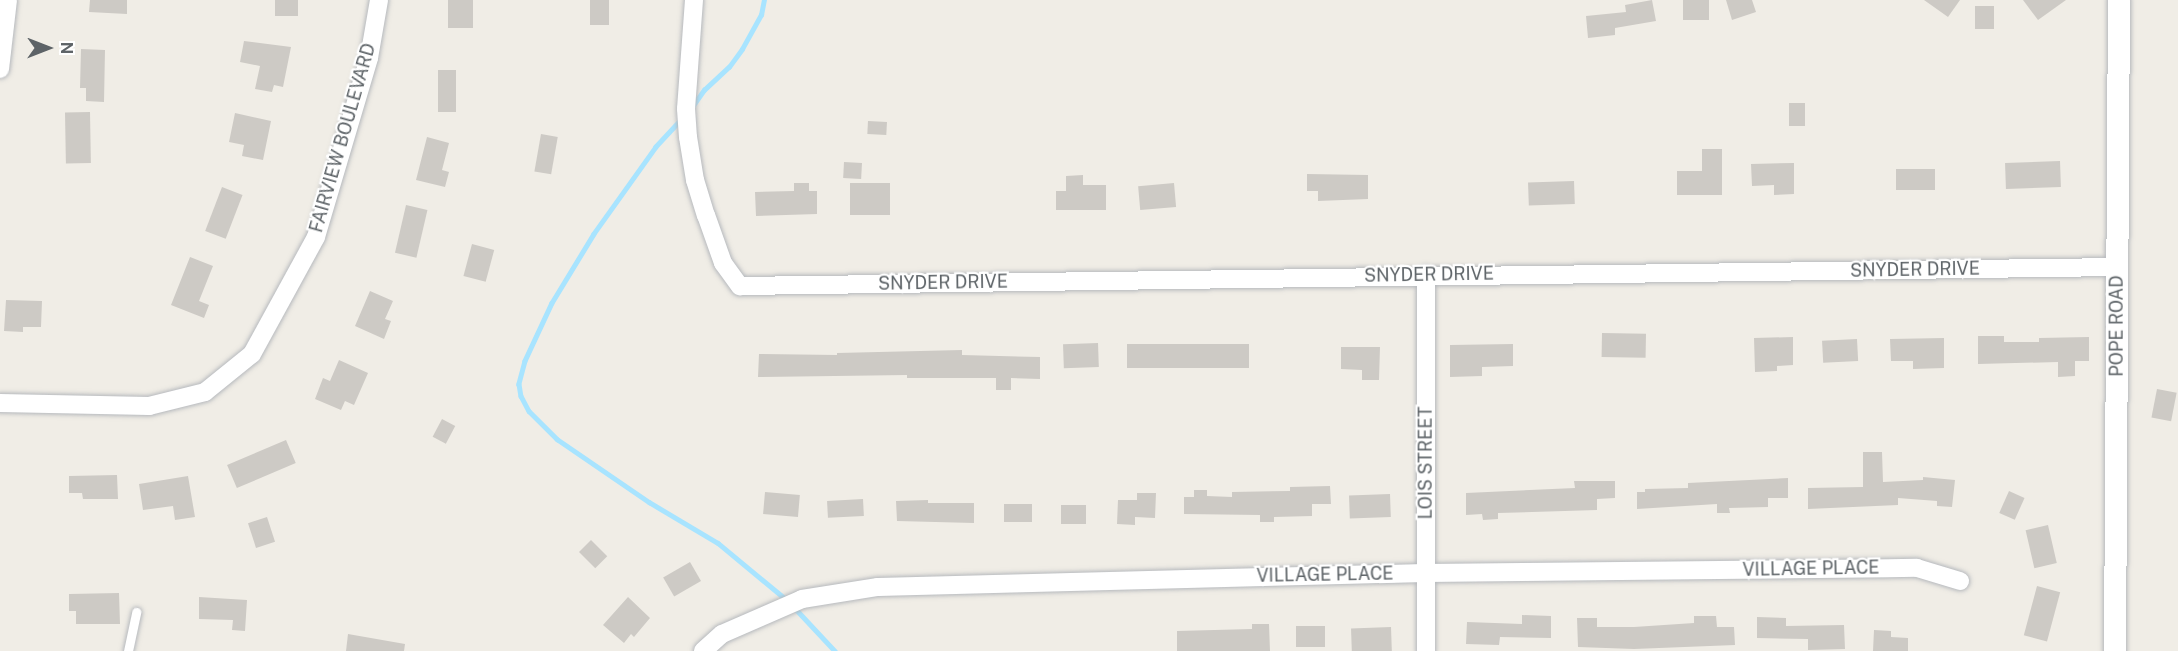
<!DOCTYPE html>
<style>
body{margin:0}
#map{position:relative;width:2178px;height:651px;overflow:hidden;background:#f0ede6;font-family:"Public Sans",sans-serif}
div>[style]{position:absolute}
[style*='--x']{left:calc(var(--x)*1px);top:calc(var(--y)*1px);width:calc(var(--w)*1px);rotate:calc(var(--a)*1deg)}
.stream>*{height:4.5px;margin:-2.25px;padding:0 2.25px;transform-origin:2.25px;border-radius:2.25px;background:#a8e4ff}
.building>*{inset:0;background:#cdcac5;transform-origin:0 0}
.roads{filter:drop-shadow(0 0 2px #b6b9bd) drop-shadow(0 0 2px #b6b9bd)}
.service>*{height:9px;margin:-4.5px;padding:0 4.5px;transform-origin:4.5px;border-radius:4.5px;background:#fff}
.minor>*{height:18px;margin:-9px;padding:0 9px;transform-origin:9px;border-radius:9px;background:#fff}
.tertiary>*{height:22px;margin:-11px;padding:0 11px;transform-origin:11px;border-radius:11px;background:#fff}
span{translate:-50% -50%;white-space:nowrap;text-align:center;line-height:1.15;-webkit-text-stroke:4.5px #fff;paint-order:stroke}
.street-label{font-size:18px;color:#5d6367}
.north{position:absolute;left:18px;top:18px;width:60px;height:60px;-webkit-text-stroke:4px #fff;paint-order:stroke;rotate:90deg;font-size:16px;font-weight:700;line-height:24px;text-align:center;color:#5d6367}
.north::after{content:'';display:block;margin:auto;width:21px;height:27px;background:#5d6367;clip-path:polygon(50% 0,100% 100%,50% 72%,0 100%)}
</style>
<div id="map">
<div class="stream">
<div style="--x:692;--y:107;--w:21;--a:-55"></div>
<div style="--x:704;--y:90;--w:34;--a:-43"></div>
<div style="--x:729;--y:67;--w:22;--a:-54"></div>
<div style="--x:742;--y:49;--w:39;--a:-61"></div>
<div style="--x:761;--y:15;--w:15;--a:-79"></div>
<div style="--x:681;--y:120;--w:37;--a:133"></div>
<div style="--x:656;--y:147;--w:107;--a:125.5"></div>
<div style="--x:594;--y:234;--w:81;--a:121.3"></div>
<div style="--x:552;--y:303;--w:64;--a:115"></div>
<div style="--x:525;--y:361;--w:24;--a:105"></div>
<div style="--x:519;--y:384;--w:12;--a:81"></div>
<div style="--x:521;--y:396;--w:17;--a:62"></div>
<div style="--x:529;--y:411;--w:40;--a:45"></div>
<div style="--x:557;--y:439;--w:112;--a:34.4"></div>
<div style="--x:649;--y:502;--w:80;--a:30.7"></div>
<div style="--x:718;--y:543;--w:91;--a:39.6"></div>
<div style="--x:794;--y:607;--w:60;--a:47"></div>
</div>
<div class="building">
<div style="clip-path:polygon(90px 0,127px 0,127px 14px,89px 12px)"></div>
<div style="left:275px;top:0;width:23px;height:16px"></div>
<div style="left:448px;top:0;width:25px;height:28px"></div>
<div style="left:590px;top:0;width:19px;height:25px"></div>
<div style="clip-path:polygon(1652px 0,1656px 21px,1615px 28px,1615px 35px,1588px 38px,1586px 16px,1626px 12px,1625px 5px)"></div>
<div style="left:1683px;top:0;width:26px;height:20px"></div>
<div style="clip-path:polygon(1726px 0,1752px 0,1756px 12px,1732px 20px)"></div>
<div style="clip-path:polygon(1924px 0,1960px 0,1948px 17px)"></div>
<div style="clip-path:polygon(2023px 0,2066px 0,2038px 20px)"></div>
<div style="left:1975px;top:6px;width:19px;height:23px"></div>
<div style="clip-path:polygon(244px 41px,291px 47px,283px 87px,274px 85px,272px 92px,255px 89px,260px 66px,240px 62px)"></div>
<div style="clip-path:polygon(81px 49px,105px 50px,104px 102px,86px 101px,86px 88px,80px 88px)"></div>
<div style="left:438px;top:70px;width:18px;height:42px"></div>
<div style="left:1805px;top:103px;width:23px;height:16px;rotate:90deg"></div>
<div style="left:90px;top:112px;width:51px;height:25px;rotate:89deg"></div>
<div style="clip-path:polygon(235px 113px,271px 121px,263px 160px,242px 156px,244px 145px,229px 142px)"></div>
<div style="left:868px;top:121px;width:19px;height:13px;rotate:3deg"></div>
<div style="left:541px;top:134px;width:17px;height:38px;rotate:10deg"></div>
<div style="clip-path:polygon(427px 137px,449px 143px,442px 170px,449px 172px,445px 187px,416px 180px)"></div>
<div style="clip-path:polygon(1702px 149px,1722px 149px,1722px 195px,1677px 195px,1677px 171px,1702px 171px)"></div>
<div style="left:2060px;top:161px;width:26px;height:55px;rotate:88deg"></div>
<div style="left:844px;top:162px;width:18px;height:16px;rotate:3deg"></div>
<div style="clip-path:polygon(1794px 163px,1794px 194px,1774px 195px,1774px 185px,1752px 186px,1751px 164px)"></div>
<div style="left:1896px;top:169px;width:39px;height:21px"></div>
<div style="clip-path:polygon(1307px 174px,1368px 175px,1368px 199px,1318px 201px,1318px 191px,1307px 191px)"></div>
<div style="clip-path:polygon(1083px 175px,1083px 185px,1106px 185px,1106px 210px,1056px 210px,1056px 191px,1066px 191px,1066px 176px)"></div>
<div style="left:1574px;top:181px;width:23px;height:46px;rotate:88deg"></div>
<div style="clip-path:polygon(794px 183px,809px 183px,809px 191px,817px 191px,817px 214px,756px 216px,755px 192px,794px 191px)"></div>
<div style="left:890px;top:183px;width:32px;height:40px;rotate:90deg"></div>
<div style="left:1174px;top:183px;width:24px;height:36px;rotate:85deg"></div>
<div style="left:222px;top:187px;width:22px;height:47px;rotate:21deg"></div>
<div style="left:406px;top:205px;width:22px;height:49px;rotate:13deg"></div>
<div style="left:472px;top:244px;width:23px;height:33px;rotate:15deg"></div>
<div style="clip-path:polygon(190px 257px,213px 266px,199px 301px,209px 305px,204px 318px,171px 305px)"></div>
<div style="clip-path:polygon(370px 291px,393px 301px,385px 319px,391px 321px,384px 339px,355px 326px)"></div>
<div style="clip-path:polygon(6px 300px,42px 301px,41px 327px,23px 327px,23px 332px,4px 331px)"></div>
<div style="left:1602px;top:333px;width:44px;height:24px;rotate:1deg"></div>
<div style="clip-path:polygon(1978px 336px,2004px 336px,2004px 342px,2039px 342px,2039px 338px,2089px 337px,2089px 361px,2075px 361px,2075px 376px,2058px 377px,2058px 362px,1978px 364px)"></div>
<div style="clip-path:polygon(1793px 337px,1793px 365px,1777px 366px,1777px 371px,1755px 372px,1754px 338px)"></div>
<div style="clip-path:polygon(1944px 338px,1944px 368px,1913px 369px,1913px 361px,1891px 361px,1890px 339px)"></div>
<div style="left:1857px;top:339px;width:22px;height:35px;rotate:87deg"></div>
<div style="left:1098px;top:343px;width:24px;height:35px;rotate:88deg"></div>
<div style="left:1249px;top:344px;width:24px;height:122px;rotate:90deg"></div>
<div style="clip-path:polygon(1513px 344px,1513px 366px,1482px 367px,1482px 376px,1450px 377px,1450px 345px)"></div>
<div style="clip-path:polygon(1341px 347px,1380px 347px,1379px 380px,1362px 380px,1362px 370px,1341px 369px)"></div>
<div style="clip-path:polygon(962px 350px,962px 355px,1040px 357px,1040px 379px,1011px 378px,1011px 390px,996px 390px,996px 378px,907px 378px,907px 375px,758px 377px,759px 354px,837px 355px,837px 353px)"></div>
<div style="clip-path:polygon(339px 360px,368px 373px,354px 405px,345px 401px,341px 410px,315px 399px,323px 378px,330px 381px)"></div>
<div style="left:2157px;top:389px;width:20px;height:29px;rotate:11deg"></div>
<div style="left:442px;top:419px;width:15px;height:20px;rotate:28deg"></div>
<div style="left:286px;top:440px;width:25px;height:64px;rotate:67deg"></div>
<div style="clip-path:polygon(1863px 452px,1882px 452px,1883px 482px,1923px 480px,1923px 477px,1955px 480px,1952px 507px,1937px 506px,1937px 501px,1898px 498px,1898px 505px,1808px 509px,1808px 488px,1863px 487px)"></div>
<div style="clip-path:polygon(117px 475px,118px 499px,83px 499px,82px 493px,69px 493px,69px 476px)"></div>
<div style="clip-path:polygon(188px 476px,195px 517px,175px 520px,173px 506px,143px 510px,139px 484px)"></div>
<div style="clip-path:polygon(1788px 478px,1788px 498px,1768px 498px,1768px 507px,1729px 508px,1730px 513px,1717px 513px,1717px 504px,1637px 509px,1637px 492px,1645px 492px,1645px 489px,1688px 488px,1688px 483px)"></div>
<div style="clip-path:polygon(1574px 481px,1615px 481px,1615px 498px,1597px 499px,1597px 510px,1498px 513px,1498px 519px,1483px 520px,1482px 514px,1466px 515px,1466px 493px,1575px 488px)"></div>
<div style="clip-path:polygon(1330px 486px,1331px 504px,1312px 504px,1312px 516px,1274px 517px,1274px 522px,1260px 522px,1260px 515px,1184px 514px,1184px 497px,1194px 497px,1194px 490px,1207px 490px,1207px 496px,1232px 497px,1232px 492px,1290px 491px,1290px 487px)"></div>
<div style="left:2009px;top:491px;width:17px;height:24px;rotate:24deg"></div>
<div style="left:765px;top:492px;width:35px;height:22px;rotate:5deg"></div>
<div style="clip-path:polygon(1137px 493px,1156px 493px,1155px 518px,1135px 517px,1135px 525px,1117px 524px,1118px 500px,1137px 500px)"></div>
<div style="left:1390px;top:494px;width:23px;height:41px;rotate:88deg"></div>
<div style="left:863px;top:499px;width:17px;height:36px;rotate:87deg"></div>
<div style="clip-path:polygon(928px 500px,928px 503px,974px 503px,974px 523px,897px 521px,896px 501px)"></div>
<div style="left:1032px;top:504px;width:18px;height:28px;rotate:90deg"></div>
<div style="left:1061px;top:505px;width:25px;height:19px"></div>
<div style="left:267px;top:517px;width:26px;height:20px;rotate:72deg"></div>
<div style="left:2048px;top:525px;width:39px;height:23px;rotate:77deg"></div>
<div style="left:591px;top:540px;width:23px;height:17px;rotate:45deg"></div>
<div style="left:690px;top:562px;width:22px;height:31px;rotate:60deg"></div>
<div style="left:2037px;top:586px;width:24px;height:51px;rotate:15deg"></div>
<div style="clip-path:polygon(119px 593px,120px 624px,76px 624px,76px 611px,69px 611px,69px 594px)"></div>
<div style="clip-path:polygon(199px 597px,247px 600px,245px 631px,232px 630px,233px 620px,199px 619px)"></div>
<div style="clip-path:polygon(628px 597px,650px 618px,634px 637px,631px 634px,624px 643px,603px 625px)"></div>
<div style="clip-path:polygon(1522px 615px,1551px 616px,1551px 638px,1500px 637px,1499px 645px,1466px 644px,1467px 622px,1522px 624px)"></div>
<div style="clip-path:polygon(1694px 616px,1716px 616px,1717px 627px,1734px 627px,1735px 645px,1634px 649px,1578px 647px,1577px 618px,1597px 618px,1597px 627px,1634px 627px,1694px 623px)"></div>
<div style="clip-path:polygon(1757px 617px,1786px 618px,1786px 626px,1844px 625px,1845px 649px,1808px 650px,1808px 639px,1757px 638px)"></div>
<div style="clip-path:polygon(1252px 624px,1269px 624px,1270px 651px,1177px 651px,1177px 631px,1252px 629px)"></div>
<div style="left:1296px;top:626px;width:29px;height:21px"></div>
<div style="left:1391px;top:627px;width:24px;height:40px;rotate:88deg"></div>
<div style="clip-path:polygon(1874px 630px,1891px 631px,1891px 637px,1908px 638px,1908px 651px,1873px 651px)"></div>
<div style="clip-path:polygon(348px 634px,405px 644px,404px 651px,346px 651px)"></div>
</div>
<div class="roads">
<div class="service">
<div style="--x:128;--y:651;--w:40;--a:-78"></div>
</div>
<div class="minor">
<div style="--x:694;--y:0;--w:109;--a:94.2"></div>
<div style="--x:686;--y:109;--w:28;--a:86"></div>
<div style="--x:688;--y:137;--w:44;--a:80.8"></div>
<div style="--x:695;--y:180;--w:37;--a:73"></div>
<div style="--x:706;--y:215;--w:51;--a:70.5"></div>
<div style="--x:723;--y:263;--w:29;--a:54"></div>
<div style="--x:740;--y:286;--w:1377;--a:-0.79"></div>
<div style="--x:0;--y:69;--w:69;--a:-83.4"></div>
<div style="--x:0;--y:403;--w:149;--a:1.2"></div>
<div style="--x:149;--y:406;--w:58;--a:-14"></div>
<div style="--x:205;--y:392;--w:60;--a:-39"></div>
<div style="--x:252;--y:354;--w:133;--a:-61.3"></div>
<div style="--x:316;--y:237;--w:187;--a:-73.5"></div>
<div style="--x:369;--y:58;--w:59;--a:-80.2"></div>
<div style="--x:703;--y:651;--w:25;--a:-42"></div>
<div style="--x:722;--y:634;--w:87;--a:-23.6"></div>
<div style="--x:802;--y:599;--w:77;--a:-9"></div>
<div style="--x:878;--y:587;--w:547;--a:-1.47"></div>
<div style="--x:1425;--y:573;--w:492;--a:-0.6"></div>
<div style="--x:1917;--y:568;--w:45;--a:16.8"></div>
<div style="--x:1426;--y:651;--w:376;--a:-90"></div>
</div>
<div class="tertiary">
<div style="--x:2115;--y:651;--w:651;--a:-89.65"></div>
</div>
</div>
<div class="street-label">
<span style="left:343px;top:138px;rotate:-74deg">FAIRVIEW BOULEVARD</span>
<span style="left:1915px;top:270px;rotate:-1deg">SNYDER DRIVE</span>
<span style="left:1429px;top:275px;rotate:-1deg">SNYDER DRIVE</span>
<span style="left:943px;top:283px;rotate:-1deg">SNYDER DRIVE</span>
<span style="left:2117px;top:326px;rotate:-90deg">POPE ROAD</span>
<span style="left:1426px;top:463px;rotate:-90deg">LOIS STREET</span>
<span style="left:1811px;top:569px;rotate:-1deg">VILLAGE PLACE</span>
<span style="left:1325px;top:575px;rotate:-1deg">VILLAGE PLACE</span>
</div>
<div class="north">N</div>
</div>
